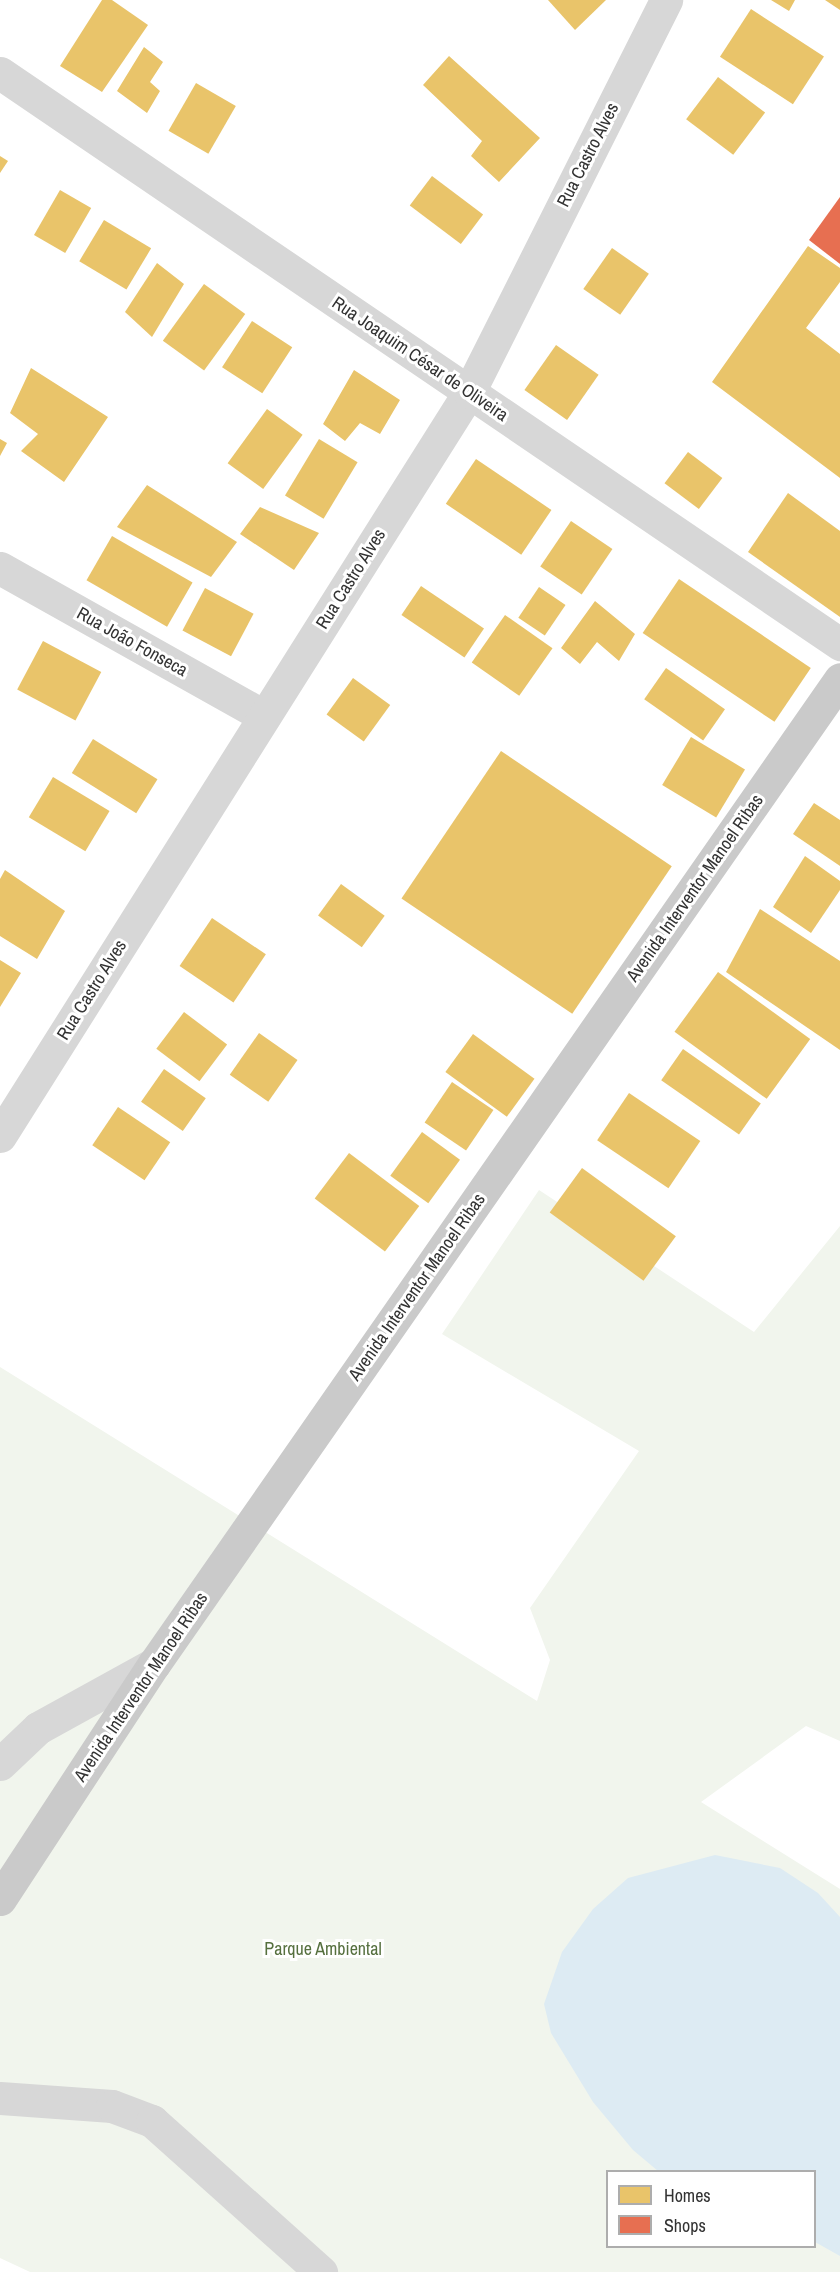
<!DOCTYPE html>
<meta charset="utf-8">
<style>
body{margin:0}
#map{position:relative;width:840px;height:2272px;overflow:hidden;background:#fff;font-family:"Archivo Narrow",sans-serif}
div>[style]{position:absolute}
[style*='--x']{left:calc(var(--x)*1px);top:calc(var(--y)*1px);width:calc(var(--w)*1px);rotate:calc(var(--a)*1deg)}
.green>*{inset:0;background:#f1f5ed}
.water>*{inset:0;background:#ddebf3}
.homes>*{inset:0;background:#e9c46a;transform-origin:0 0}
.shops>*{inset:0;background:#e76f51}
.minor>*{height:33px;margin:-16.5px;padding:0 16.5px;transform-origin:16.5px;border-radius:16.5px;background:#d7d7d7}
.major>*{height:33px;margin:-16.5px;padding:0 16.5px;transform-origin:16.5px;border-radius:16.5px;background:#cacaca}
span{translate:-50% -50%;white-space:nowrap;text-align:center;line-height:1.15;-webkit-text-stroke:6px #fff;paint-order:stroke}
.street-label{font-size:18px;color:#333}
.park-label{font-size:18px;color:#56703f}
.legend{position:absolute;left:606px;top:2170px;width:210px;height:78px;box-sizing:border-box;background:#fff;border:2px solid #adadad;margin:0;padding:8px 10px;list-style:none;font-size:18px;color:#333}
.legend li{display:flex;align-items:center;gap:12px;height:30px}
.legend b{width:30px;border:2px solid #adadad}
</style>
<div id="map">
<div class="green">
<div style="clip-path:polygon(evenodd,539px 1190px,754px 1332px,840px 1226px,840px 1741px,806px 1726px,701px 1802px,840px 1889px,840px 2272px,30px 2272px,0 2258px,0 1367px,537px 1701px,550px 1660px,530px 1608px,639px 1451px,442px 1334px,539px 1190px,608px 2172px,814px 2172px,814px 2246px,608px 2246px,608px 2172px)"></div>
</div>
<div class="water">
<div style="clip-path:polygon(715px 1855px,780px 1868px,818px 1893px,840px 1917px,840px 2256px,815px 2242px,814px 2172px,658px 2171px,633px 2150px,593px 2102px,551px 2033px,544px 2004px,562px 1952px,593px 1909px,628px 1878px)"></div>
</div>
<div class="homes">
<div style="clip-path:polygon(102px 0,112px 0,148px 25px,102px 92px,60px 66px)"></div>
<div style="clip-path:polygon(548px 0,606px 0,575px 30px)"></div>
<div style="clip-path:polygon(771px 0,795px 0,789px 11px)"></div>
<div style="clip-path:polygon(825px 0,840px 0,840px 10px)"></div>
<div style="left:751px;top:9px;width:87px;height:57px;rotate:33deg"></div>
<div style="clip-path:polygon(144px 47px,163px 62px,150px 82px,160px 91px,147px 113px,117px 91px)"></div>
<div style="clip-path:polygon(449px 56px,540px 138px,499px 182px,471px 156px,482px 141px,423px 85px)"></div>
<div style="left:718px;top:77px;width:59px;height:53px;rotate:37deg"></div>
<div style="left:196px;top:83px;width:46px;height:55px;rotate:30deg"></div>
<div style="clip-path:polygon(0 156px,8px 161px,0 173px)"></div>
<div style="left:432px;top:176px;width:64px;height:37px;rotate:37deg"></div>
<div style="left:60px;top:190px;width:36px;height:52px;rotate:30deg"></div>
<div style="left:104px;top:220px;width:55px;height:48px;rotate:31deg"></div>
<div style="clip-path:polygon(808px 246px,840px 268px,840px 282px,806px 328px,840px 354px,840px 478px,712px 382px)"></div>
<div style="left:612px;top:248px;width:45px;height:50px;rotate:35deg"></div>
<div style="clip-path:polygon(157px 263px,184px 284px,152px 337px,125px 312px)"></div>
<div style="left:204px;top:284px;width:51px;height:70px;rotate:36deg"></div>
<div style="left:252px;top:321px;width:48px;height:55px;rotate:33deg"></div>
<div style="left:556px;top:345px;width:52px;height:55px;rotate:35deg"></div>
<div style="clip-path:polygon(31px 368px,108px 417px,64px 482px,21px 451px,38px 434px,10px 413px)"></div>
<div style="clip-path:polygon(354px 370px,400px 400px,380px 434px,360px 423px,345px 441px,323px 424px)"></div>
<div style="left:267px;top:409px;width:44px;height:67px;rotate:36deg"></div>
<div style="clip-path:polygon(0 439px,7px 443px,0 456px)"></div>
<div style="left:319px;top:439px;width:45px;height:66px;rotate:31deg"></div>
<div style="left:688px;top:452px;width:43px;height:39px;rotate:37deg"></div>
<div style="left:476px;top:459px;width:91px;height:54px;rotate:34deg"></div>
<div style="clip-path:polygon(147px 485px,237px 542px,211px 577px,117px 527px)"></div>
<div style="clip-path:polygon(788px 493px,840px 531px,840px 617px,748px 552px)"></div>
<div style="clip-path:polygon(260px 507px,319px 533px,294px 570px,240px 534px)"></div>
<div style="left:571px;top:521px;width:50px;height:55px;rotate:34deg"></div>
<div style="left:112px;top:536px;width:93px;height:51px;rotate:30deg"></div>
<div style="left:679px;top:579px;width:159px;height:65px;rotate:34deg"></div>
<div style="left:421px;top:586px;width:76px;height:35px;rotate:34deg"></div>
<div style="left:539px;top:587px;width:32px;height:37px;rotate:34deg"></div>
<div style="left:205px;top:588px;width:55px;height:48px;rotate:28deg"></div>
<div style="clip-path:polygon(595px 601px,635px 634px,619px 661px,597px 642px,580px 664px,561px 648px)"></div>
<div style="left:505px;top:615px;width:58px;height:58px;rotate:35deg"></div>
<div style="left:43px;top:641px;width:66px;height:55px;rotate:28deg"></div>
<div style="left:666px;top:668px;width:72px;height:38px;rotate:35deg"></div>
<div style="left:353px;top:678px;width:46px;height:45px;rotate:36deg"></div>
<div style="left:691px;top:737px;width:63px;height:56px;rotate:31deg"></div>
<div style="left:93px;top:739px;width:76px;height:40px;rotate:32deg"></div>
<div style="left:501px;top:751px;width:206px;height:178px;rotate:34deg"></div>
<div style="left:53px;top:777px;width:66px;height:47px;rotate:31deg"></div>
<div style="clip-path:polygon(814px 803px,840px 820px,840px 866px,793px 834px)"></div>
<div style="clip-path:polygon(805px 856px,840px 881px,840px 890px,811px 933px,773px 907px)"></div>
<div style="clip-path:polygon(5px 870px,65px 911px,37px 959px,0 936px,0 879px)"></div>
<div style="left:341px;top:884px;width:54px;height:39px;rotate:36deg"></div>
<div style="clip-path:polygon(760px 909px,840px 961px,840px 1050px,726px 972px)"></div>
<div style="left:212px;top:918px;width:65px;height:58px;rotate:34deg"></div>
<div style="clip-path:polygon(0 960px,21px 973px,0 1007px)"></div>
<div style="left:718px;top:972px;width:114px;height:74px;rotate:36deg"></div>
<div style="left:184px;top:1012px;width:54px;height:46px;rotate:37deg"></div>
<div style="left:259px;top:1033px;width:47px;height:51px;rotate:35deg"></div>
<div style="left:473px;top:1034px;width:76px;height:47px;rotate:36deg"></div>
<div style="left:683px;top:1049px;width:95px;height:38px;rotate:35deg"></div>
<div style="left:164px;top:1069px;width:51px;height:40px;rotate:35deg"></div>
<div style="left:452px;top:1082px;width:50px;height:49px;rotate:34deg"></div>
<div style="left:629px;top:1093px;width:86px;height:57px;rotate:34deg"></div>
<div style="left:118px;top:1107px;width:63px;height:46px;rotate:34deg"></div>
<div style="left:422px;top:1132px;width:47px;height:54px;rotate:36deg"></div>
<div style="left:349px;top:1153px;width:88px;height:57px;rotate:37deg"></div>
<div style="left:582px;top:1168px;width:116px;height:55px;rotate:36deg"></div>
</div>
<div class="shops">
<div style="clip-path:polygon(840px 197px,840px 264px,809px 240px)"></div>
</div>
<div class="minor">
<div style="--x:0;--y:73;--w:1016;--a:34.21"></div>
<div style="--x:0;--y:568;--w:303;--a:29.3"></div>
<div style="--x:0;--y:1136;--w:879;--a:-57.77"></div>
<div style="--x:469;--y:392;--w:439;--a:-63.3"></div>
<div style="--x:0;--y:1764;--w:52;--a:-43.5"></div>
<div style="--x:38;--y:1728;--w:132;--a:-28.9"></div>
<div style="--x:0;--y:2098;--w:112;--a:4.1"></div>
<div style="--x:112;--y:2106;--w:43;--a:20.6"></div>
<div style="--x:152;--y:2121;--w:227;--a:41.8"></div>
</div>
<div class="major">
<div style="--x:0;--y:1899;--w:281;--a:-56.8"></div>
<div style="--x:154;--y:1664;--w:1200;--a:-55.14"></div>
</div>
<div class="street-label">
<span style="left:588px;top:155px;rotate:-63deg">Rua Castro Alves</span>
<span style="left:420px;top:359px;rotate:34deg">Rua Joaquim César de Oliveira</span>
<span style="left:351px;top:579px;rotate:-58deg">Rua Castro Alves</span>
<span style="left:132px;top:642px;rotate:29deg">Rua João Fonseca</span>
<span style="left:695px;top:888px;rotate:-55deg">Avenida Interventor Manoel Ribas</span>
<span style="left:92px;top:990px;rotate:-58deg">Rua Castro Alves</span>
<span style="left:417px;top:1287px;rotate:-55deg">Avenida Interventor Manoel Ribas</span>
<span style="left:141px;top:1687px;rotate:-56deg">Avenida Interventor Manoel Ribas</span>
</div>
<div class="park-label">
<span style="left:323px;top:1949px">Parque Ambiental</span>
</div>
<ul class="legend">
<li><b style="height:16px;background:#e9c46a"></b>Homes</li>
<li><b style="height:16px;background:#e76f51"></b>Shops</li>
</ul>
</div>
